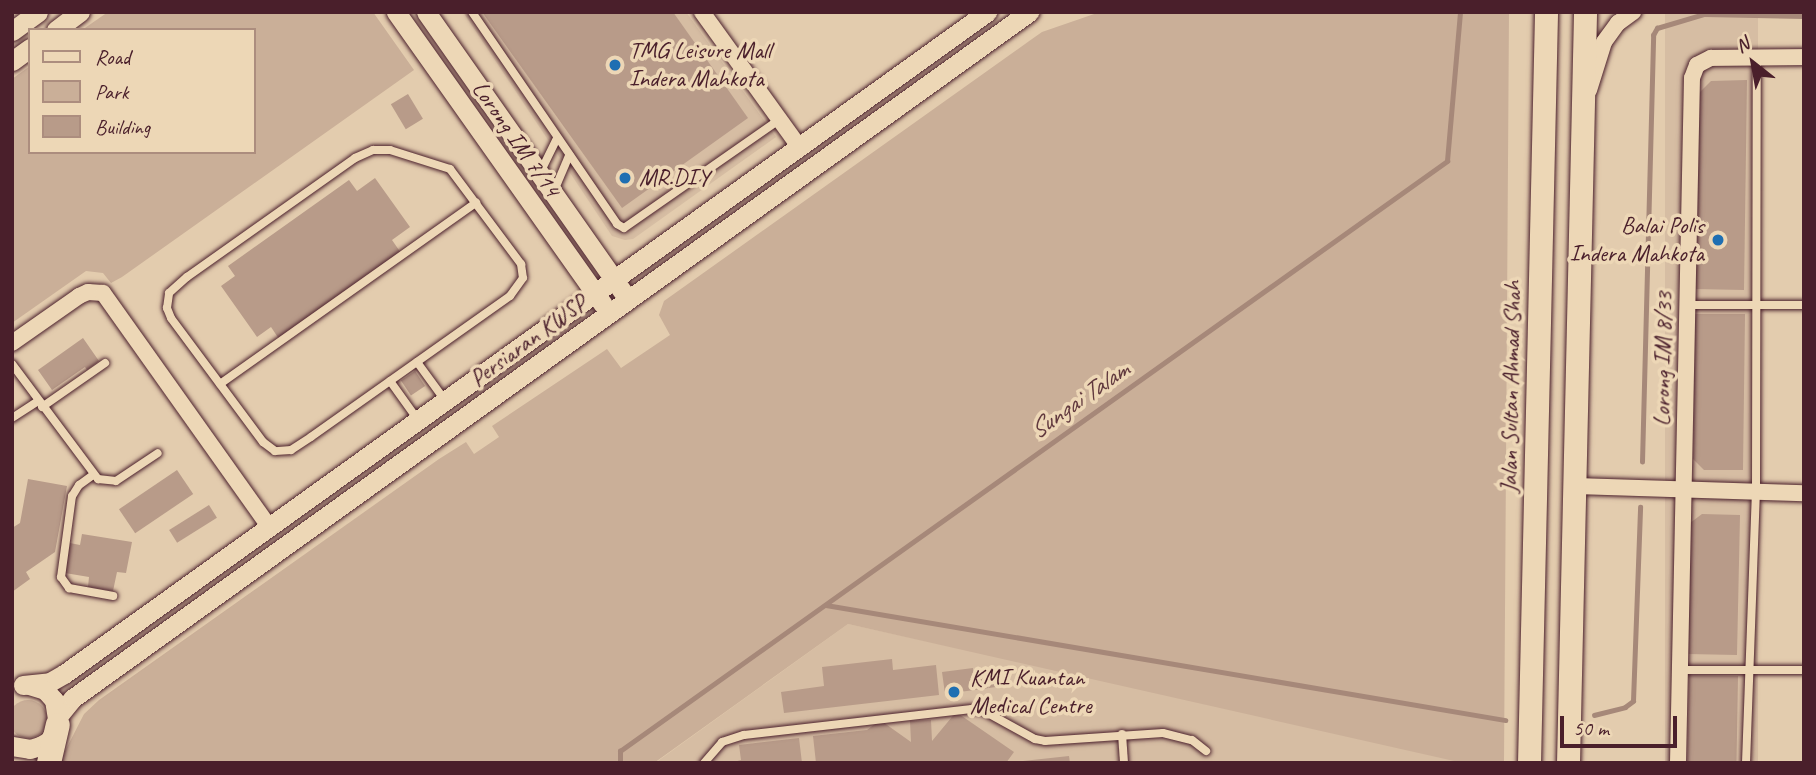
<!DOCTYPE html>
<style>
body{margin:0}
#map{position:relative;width:1816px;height:775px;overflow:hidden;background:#e3ccae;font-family:Caveat,sans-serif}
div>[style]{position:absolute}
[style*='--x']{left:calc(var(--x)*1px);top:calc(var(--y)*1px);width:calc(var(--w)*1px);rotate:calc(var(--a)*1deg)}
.built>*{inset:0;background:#d6bda3;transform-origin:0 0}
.green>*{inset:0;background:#caaf98}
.round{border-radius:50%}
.stream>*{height:4.5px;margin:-2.25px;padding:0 2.25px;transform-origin:2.25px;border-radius:2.25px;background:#a68879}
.building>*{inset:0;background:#b89b89;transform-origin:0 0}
.roads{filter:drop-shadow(0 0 2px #4a1f2b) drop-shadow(0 0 2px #4a1f2b)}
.service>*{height:8px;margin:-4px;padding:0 4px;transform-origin:4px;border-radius:4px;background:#edd7b6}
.minor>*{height:16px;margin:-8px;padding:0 8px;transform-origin:8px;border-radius:8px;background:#edd7b6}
.tertiary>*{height:19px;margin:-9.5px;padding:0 9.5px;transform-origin:9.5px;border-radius:9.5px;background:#edd7b6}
.secondary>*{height:23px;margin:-11.5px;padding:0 11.5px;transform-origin:11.5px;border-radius:11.5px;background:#edd7b6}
.primary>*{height:24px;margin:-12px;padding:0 12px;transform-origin:12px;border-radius:12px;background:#edd7b6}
.dots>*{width:19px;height:19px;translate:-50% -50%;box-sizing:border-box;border:4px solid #edd7b6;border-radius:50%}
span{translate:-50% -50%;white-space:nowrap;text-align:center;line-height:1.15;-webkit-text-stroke:7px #edd7b6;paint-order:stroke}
.poi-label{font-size:24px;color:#4a1f2b}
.left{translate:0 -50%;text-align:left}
.right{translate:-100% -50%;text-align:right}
.street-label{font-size:24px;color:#4a1f2b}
.water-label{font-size:26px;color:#61393e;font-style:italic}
.frame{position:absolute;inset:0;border:14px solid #4a1f2b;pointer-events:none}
.legend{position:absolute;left:28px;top:28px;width:228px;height:126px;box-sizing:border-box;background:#edd7b6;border:2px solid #ac8d7e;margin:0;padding:9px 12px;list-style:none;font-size:21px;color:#4a1f2b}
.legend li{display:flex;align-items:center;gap:14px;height:35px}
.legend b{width:35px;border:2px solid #ac8d7e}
.north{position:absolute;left:1718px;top:28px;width:70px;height:70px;-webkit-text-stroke:5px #edd7b6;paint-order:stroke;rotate:329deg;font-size:19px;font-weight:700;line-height:28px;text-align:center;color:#4a1f2b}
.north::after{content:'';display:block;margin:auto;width:24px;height:32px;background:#4a1f2b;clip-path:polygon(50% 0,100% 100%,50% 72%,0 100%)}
.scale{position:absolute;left:1560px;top:716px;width:117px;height:32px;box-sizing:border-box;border:4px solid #4a1f2b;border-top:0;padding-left:9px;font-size:21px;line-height:24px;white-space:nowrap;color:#4a1f2b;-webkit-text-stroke:5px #edd7b6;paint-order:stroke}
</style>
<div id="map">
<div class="built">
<div style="clip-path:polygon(463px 12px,686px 12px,776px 137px,633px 239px,625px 240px,612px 236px)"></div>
<div style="left:1665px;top:12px;width:93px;height:751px"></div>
<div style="clip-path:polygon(848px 624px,1463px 760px,1463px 763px,655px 763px)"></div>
</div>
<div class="green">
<div style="clip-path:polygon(108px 12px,373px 12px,414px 70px,122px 277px,111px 283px,103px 273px,86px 271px,12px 323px,12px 79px,30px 66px,30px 152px,254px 152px,254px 30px,82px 30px)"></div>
<div style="clip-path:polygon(1100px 12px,1509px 12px,1504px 763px,1463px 763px,848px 624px,654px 763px,59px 763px,84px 714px,99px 700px,439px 459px,466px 442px,474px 454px,499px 437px,492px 426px,607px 349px,621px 368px,670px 335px,659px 315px,664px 301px,1032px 39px,1042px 32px)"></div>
<div class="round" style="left:9px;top:700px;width:38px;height:38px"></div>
</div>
<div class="stream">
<div style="--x:1642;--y:462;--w:427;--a:-88.5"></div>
<div style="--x:1653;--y:35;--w:8;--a:-60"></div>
<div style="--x:1657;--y:28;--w:49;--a:-16.6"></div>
<div style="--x:1704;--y:14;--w:100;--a:1.1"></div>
<div style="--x:826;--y:605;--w:689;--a:9.61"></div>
<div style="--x:1594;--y:715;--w:32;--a:-14"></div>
<div style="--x:1625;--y:707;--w:10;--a:-37"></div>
<div style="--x:1633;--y:701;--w:194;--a:-87.9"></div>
<div style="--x:620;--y:763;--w:12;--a:-90"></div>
<div style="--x:620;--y:751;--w:1016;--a:-35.5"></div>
<div style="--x:1447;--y:161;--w:150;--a:-85"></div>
</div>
<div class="building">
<div style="clip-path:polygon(482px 12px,673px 12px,748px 118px,622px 208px)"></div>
<div style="clip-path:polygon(1747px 80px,1744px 290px,1693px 289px,1696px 96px,1711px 81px)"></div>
<div style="left:408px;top:94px;width:29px;height:20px;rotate:59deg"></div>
<div style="clip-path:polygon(375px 178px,410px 227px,392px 240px,401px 253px,279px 339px,271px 327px,257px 337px,221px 286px,235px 276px,228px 266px,349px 180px,357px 191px)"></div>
<div style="clip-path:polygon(1695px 314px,1745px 314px,1743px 470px,1704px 470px,1693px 459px)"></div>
<div style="clip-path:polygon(83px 338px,99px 361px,87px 370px,85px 367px,52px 390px,38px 370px)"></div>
<div style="left:415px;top:371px;width:18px;height:17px;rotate:56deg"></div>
<div style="left:177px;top:470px;width:29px;height:70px;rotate:56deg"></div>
<div style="clip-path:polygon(28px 479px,67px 486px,55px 552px,26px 572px,30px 579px,12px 592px,12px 528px,20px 523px)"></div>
<div style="left:209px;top:505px;width:15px;height:47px;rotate:58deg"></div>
<div style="clip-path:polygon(1702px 514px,1740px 515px,1737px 655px,1688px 654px,1690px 523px)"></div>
<div style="clip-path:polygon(82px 534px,132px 542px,126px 573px,117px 572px,113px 591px,88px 587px,89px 577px,65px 573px,70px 543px,80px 545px)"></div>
<div style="clip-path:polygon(892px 659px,893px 670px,936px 665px,939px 695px,784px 713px,781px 692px,824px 686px,822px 667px)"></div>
<div style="clip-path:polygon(973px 668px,973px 672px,994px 669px,996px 687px,945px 694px,942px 672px)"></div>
<div style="left:1738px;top:676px;width:87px;height:49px;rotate:91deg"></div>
<div style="clip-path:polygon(956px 712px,1014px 752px,1006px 763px,816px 763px,813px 736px,867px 730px,880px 720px,911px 742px,910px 721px,931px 720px,932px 741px)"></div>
<div style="clip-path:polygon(799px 738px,802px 763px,730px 763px,741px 760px,739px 745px)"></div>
<div style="clip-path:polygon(1069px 756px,1070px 763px,1023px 763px,1023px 761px)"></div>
</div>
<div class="roads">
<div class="service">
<div style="--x:472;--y:12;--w:257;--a:55.6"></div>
<div style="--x:617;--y:224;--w:8;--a:30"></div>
<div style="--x:624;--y:228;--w:189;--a:-34.9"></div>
<div style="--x:373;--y:150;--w:17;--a:0"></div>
<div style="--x:390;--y:150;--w:63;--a:17.6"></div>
<div style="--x:450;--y:169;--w:119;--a:53.2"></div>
<div style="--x:521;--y:264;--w:14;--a:82"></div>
<div style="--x:523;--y:278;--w:22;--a:126"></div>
<div style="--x:510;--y:296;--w:244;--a:144.7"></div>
<div style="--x:311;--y:437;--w:24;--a:147"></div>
<div style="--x:291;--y:450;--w:16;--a:176"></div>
<div style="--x:275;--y:451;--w:15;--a:-143"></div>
<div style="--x:263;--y:442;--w:154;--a:-126.6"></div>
<div style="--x:171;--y:318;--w:11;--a:-112"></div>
<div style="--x:167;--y:308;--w:15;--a:-82"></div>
<div style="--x:169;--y:293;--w:24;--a:-42"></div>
<div style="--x:187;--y:277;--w:206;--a:-35.3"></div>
<div style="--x:355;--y:158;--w:20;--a:-24"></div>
<div style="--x:540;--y:173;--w:39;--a:-64"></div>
<div style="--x:554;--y:191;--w:39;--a:-67"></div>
<div style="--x:1686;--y:305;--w:118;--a:0"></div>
<div style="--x:417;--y:362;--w:46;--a:53.9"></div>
<div style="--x:12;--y:364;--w:144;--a:53.2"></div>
<div style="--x:98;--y:479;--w:18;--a:6"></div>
<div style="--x:116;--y:481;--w:50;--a:-33.7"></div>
<div style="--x:390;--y:381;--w:48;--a:54.3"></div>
<div style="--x:220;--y:384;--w:314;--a:-35.3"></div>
<div style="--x:42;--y:407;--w:77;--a:-34.9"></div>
<div style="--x:12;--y:418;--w:31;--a:-33"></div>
<div style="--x:93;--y:475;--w:17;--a:144"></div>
<div style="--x:79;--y:485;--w:13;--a:122"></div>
<div style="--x:72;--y:496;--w:82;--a:97.7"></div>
<div style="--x:61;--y:577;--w:14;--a:54"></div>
<div style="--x:69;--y:588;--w:45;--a:10.3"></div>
<div style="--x:1680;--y:670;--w:124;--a:0"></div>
<div style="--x:1122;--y:734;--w:29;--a:86"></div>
<div style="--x:704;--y:763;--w:28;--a:-49"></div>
<div style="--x:722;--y:742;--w:23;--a:-18"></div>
<div style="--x:744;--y:735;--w:229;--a:-6.5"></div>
<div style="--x:972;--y:709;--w:12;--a:9"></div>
<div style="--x:984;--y:711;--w:58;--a:28.8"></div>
<div style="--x:1035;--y:739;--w:10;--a:11"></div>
<div style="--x:1045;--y:741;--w:118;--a:-3.9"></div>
<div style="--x:1163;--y:733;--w:30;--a:14"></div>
<div style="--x:1192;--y:740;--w:18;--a:38"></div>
<div style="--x:1746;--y:763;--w:271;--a:-87.9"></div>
<div style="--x:1756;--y:492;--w:435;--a:-89.9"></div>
</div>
<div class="minor">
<div style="--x:702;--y:12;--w:168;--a:54.2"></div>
<div style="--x:1589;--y:90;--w:50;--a:-72.6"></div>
<div style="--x:1604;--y:42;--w:24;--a:-54"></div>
<div style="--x:1618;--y:23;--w:19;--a:-36"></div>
<div style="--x:12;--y:343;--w:82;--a:-35"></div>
<div style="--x:79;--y:296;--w:10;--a:-24"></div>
<div style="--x:88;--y:292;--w:15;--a:4"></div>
<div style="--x:103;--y:293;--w:287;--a:54.6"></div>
<div style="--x:1576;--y:486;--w:228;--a:1.8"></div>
<div style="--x:1678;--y:763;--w:685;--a:-88.83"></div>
<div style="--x:1692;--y:78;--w:14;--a:-69"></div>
<div style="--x:1697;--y:65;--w:16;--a:-27"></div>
<div style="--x:1711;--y:58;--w:93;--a:-0.6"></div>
</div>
<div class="tertiary">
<div style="--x:396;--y:12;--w:358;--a:54.7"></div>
<div style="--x:426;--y:12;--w:342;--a:54.9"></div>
<div style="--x:56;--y:30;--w:30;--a:-37"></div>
<div style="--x:12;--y:31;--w:32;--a:-36"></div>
<div style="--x:12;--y:61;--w:22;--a:-36"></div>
<div style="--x:23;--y:685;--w:27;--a:-6"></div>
<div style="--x:50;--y:682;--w:16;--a:-30"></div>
<div style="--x:64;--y:674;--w:1136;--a:-35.65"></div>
<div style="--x:59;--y:715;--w:22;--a:-51"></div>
<div style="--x:73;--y:698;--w:1177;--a:-35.66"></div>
<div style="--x:12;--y:746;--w:18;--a:9"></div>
<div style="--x:30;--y:749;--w:10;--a:-17"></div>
<div style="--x:40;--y:746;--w:10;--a:-29"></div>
<div style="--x:49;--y:741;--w:18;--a:-61"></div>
<div style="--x:58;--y:725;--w:25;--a:-99"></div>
<div style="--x:54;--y:700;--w:13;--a:-132"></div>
<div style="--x:45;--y:690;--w:17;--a:-163"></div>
</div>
<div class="secondary">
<div style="--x:1529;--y:763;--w:751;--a:-88.7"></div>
<div style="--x:1568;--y:763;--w:751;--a:-88.7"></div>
</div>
<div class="primary">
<div style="--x:49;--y:763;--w:39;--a:-77"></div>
</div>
</div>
<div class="dots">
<div style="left:615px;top:65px;background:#1f6fb2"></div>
<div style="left:625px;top:178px;background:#1f6fb2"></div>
<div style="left:1718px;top:240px;background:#1f6fb2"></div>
<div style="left:954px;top:692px;background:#1f6fb2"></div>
</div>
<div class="poi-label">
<span class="left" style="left:629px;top:65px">TMG Leisure Mall<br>Indera Mahkota</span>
<span class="left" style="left:639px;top:178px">MR.DIY</span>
<span class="right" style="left:1704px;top:240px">Balai Polis<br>Indera Mahkota</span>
<span class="left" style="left:970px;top:692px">KMI Kuantan<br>Medical Centre</span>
</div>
<div class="street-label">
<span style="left:516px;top:139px;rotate:55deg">Lorong IM 7/14</span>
<span style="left:528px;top:341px;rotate:-36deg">Persiaran KWSP</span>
<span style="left:1663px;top:359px;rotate:-89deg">Lorong IM 8/33</span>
<span style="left:1511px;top:387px;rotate:-89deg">Jalan Sultan Ahmad Shah</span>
</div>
<div class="water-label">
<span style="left:1079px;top:400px;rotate:-35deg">Sungai Talam</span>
</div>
<div class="frame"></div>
<ul class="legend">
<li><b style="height:9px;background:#edd7b6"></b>Road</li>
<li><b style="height:19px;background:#caaf98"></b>Park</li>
<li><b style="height:19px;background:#b89b89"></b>Building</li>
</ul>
<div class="north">N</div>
<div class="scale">50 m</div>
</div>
